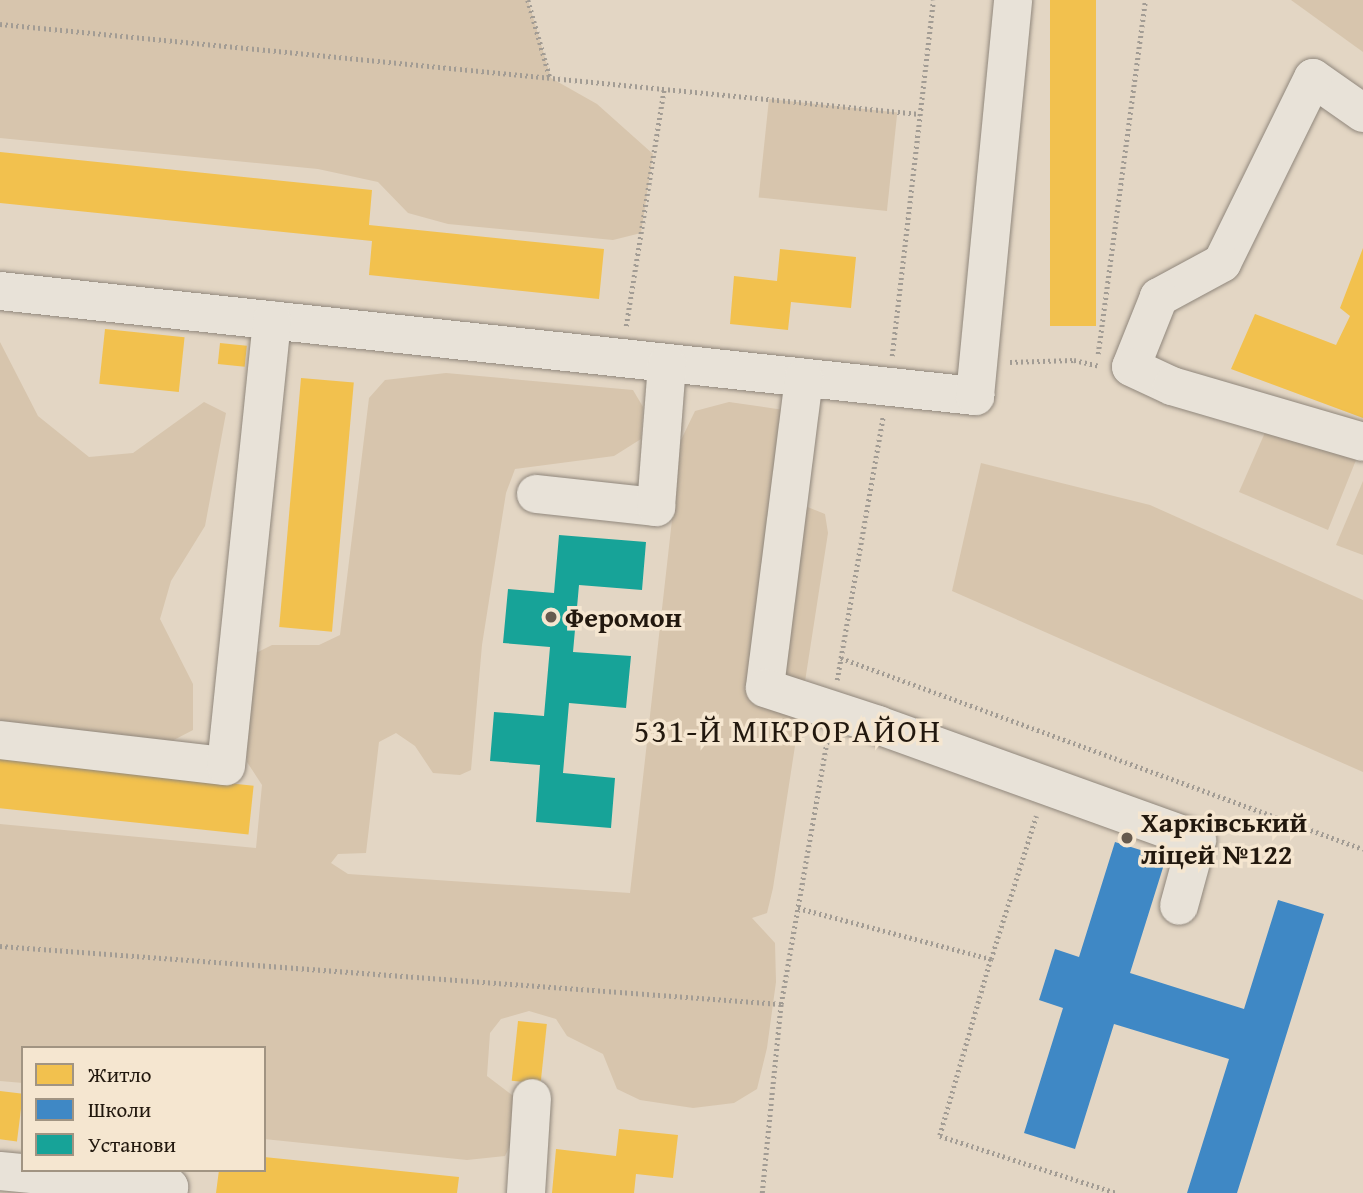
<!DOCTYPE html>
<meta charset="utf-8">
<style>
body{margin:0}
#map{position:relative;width:1363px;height:1193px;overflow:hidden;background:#e3d6c4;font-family:"Gentium Book Plus",serif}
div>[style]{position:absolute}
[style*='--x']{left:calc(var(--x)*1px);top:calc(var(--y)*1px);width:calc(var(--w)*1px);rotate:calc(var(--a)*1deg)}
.green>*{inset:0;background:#d7c5ad;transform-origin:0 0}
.homes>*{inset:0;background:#f2c14e;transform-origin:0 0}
.schools>*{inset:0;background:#3f88c5}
.public>*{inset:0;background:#17a398}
.path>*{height:4.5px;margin-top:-2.25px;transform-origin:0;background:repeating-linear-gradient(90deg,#a29c94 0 2px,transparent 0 5.5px)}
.roads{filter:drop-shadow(0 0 2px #90877c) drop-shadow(0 0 2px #90877c)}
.minor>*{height:38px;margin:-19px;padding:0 19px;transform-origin:19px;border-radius:19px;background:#e8e2d8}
.dots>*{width:19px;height:19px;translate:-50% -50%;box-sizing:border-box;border:4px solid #f5e6d0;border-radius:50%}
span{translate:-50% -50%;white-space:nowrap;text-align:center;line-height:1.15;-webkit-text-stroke:7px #f5e6d0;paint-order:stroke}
.poi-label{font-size:28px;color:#22180e;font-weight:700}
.left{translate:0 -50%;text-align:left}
.quarter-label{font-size:32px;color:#22180e;letter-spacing:2px}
.legend{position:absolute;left:21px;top:1046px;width:245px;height:126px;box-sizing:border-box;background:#f5e6d0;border:2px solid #a19482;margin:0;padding:9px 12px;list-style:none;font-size:21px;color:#22180e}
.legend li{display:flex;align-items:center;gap:14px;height:35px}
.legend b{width:35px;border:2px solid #a19482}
</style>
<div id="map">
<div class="green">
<div style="clip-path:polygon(0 0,528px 0,551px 78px,597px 104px,653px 154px,641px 233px,613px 240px,448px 224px,408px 213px,378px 182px,318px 169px,0 138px)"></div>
<div style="clip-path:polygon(1291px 0,1363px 0,1363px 52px)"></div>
<div style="left:769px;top:99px;width:129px;height:99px;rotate:6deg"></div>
<div style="clip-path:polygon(0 342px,38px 416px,89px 457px,133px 453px,204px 402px,226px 413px,205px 526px,171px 581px,160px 619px,193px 684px,193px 730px,170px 742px,0 726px)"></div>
<div style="clip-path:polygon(446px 373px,633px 390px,643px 407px,641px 439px,614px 456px,515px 469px,506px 493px,482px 645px,471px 770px,460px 775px,433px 773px,415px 746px,396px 733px,379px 742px,366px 853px,338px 854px,331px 863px,348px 874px,630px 893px,681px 440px,695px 411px,729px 402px,784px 410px,800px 504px,825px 514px,828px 533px,773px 888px,767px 913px,752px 918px,775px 943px,776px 982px,767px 1048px,757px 1089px,734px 1103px,693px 1108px,640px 1100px,617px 1089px,603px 1054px,567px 1036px,556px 1019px,529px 1011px,501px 1019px,490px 1033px,487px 1076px,516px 1098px,514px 1137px,505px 1156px,467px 1160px,264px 1139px,264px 1048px,23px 1048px,23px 1083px,0 1081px,0 824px,256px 848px,262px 785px,247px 762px,243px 704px,250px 656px,272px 645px,319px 645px,340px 635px,369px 398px,385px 380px)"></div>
<div style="clip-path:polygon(1267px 428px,1358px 455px,1328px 530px,1239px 492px)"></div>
<div style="clip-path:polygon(981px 463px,1150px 505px,1363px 600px,1363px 772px,952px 591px)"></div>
<div style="clip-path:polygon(1363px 481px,1363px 555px,1336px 545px)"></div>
</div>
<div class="homes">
<div style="left:1050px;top:0;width:46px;height:326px"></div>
<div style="clip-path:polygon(0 152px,372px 190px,369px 225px,604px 249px,599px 299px,369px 275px,372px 241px,0 203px)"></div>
<div style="clip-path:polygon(1363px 248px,1363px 418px,1231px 369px,1255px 314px,1336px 345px,1350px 316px,1340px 308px)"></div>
<div style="clip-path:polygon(780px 249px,856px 257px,851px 308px,791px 302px,788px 330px,730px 324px,734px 276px,777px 281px)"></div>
<div style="left:105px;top:329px;width:80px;height:55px;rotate:6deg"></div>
<div style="left:220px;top:343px;width:27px;height:21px;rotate:6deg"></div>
<div style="left:301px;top:378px;width:53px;height:250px;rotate:5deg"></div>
<div style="left:0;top:759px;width:255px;height:49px;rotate:6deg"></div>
<div style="left:518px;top:1021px;width:29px;height:60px;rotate:6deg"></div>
<div style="left:0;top:1091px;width:23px;height:48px;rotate:7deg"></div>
<div style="clip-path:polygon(619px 1129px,678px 1135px,673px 1178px,636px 1174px,634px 1193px,552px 1193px,556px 1149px,616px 1156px)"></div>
<div style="clip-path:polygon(264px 1157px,459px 1177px,457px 1193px,216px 1193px,219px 1170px,264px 1170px)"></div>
</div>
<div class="schools">
<div style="clip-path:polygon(1115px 842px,1166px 858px,1130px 973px,1244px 1009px,1278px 900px,1324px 914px,1237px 1193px,1187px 1193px,1229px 1059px,1114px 1024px,1075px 1149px,1024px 1133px,1063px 1008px,1039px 1000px,1055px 949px,1079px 957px)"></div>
</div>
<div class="public">
<div style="clip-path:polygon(559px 535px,646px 542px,642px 590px,579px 585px,573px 652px,631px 656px,626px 708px,569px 703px,563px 773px,615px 778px,611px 828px,536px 822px,540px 765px,490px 761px,494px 712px,544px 716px,550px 647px,503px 643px,508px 589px,554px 593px)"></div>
</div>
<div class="path">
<div style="--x:528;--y:0;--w:81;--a:74.2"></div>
<div style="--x:0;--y:24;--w:924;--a:5.59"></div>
<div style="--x:626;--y:326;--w:240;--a:-80.9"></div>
<div style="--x:1098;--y:354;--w:357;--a:-82.4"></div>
<div style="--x:892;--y:356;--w:358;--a:-83.4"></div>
<div style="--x:1010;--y:362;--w:64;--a:-1.8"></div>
<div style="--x:1074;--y:360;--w:26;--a:13"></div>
<div style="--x:841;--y:658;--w:556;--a:20.1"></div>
<div style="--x:837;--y:680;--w:268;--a:-80.1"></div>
<div style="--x:798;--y:908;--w:200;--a:14.8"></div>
<div style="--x:991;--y:959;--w:150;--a:-72.5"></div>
<div style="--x:0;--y:946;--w:783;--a:4.25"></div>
<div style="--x:991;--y:959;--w:184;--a:106.1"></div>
<div style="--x:940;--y:1136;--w:186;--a:17.9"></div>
<div style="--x:762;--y:1193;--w:190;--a:-84.3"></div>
<div style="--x:781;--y:1004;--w:268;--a:-80.1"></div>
</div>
<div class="roads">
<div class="minor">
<div style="--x:1363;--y:113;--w:61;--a:-145"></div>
<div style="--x:1313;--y:78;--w:206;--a:116.2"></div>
<div style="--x:1222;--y:263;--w:72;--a:151.6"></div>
<div style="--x:1159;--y:297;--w:75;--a:111.8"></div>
<div style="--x:1131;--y:367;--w:45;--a:24.9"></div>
<div style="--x:1172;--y:386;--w:199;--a:16.3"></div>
<div style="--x:0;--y:291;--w:981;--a:6.15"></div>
<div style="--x:975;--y:396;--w:398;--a:-84.5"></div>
<div style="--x:804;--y:378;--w:312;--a:97.2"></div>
<div style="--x:765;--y:688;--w:119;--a:18.1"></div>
<div style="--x:878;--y:725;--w:339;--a:19.8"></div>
<div style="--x:1197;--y:840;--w:68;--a:105.3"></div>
<div style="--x:536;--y:494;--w:121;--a:6.2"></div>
<div style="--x:656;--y:507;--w:143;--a:-85.6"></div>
<div style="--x:0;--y:740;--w:227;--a:6.6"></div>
<div style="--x:226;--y:766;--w:448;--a:-84.1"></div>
<div style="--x:0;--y:1171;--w:170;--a:5.4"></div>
<div style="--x:169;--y:1187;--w:6;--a:99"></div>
<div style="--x:526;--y:1193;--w:95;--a:-86.4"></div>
</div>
</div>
<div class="dots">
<div style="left:551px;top:617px;background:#665a4e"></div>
<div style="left:1127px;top:838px;background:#665a4e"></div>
</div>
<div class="poi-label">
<span class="left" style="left:565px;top:617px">Феромон</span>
<span class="left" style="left:1141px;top:838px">Харківський<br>ліцей №122</span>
</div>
<div class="quarter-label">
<span style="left:788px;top:731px">531-Й МІКРОРАЙОН</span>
</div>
<ul class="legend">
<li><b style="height:19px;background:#f2c14e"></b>Житло</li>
<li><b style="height:19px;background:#3f88c5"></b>Школи</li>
<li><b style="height:19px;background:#17a398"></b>Установи</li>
</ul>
</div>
